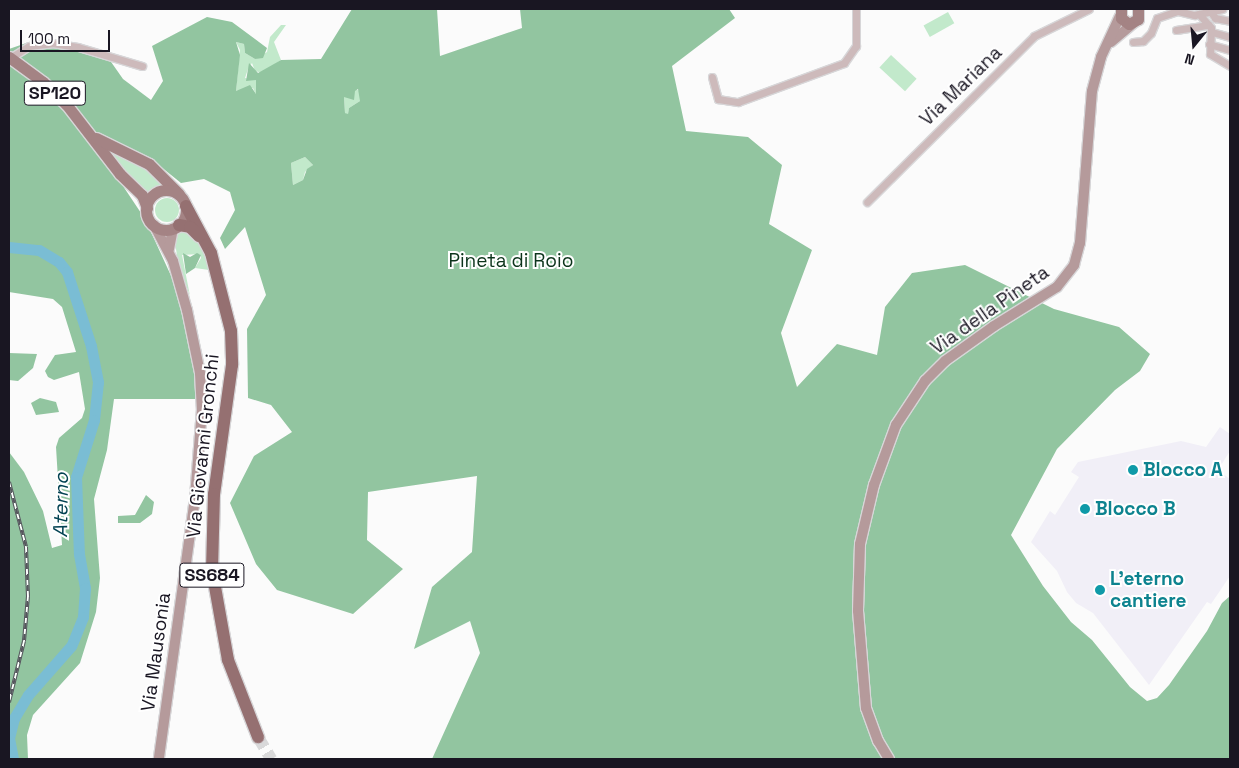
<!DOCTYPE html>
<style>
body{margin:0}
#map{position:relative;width:1239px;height:768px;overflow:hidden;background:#fbfbfb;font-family:"Space Grotesk",sans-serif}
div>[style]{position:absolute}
.built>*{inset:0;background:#f1eff7}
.green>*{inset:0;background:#c2e9cb;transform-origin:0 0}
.round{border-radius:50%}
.forest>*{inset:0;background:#92c5a0}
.river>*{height:11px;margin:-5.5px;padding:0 5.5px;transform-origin:5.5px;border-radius:5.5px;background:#7abdd4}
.highway-tunnel>*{height:12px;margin-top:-6px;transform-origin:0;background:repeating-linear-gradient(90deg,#d9d9da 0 12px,transparent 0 18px)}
.roads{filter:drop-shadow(1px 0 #d7d6d8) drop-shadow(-1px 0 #d7d6d8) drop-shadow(0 1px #d7d6d8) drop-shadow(0 -1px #d7d6d8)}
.street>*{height:7px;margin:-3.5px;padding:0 3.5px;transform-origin:3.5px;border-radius:3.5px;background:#cdbabb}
.secondary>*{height:10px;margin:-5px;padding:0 5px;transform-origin:5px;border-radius:5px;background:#b59a9b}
.primary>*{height:11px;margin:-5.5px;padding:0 5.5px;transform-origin:5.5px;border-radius:5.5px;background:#a48384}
.primary>.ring{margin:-5.5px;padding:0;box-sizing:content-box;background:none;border:11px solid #a48384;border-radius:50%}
.highway>*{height:12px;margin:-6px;padding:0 6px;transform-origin:6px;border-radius:6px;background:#957071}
.rail>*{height:4px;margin-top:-2px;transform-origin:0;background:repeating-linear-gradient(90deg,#fff 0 5.5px,#57555e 0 11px);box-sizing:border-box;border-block:1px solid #57555e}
.dots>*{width:14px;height:14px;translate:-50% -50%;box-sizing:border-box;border:2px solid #fff;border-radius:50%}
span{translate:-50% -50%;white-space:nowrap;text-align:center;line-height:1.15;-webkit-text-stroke:4px #fff;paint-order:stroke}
.shield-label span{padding:1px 4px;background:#fff;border:1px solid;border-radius:4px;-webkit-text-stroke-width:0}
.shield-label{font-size:18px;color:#191622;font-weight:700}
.street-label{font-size:19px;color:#191622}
.park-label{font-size:19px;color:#0c341b}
.culture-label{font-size:19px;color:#0d838f;font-weight:700}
.left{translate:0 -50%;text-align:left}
.water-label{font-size:20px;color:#034252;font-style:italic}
.frame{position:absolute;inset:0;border:10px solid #191622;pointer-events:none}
.north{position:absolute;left:1169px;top:20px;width:50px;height:50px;-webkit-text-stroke:4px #fff;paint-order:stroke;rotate:197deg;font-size:14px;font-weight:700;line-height:20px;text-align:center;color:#191622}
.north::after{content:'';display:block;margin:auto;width:18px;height:22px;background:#191622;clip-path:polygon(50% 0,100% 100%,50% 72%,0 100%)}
.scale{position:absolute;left:20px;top:30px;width:90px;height:22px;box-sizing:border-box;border:2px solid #191622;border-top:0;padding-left:6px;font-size:15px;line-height:18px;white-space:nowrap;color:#191622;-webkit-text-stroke:4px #fff;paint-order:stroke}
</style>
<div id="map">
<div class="built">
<div style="clip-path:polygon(1220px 427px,1230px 434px,1230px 451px,1218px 470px,1230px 479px,1230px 576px,1211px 604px,1207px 602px,1149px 685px,1093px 613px,1076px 603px,1067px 592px,1057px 571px,1031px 542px,1050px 511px,1055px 515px,1079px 477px,1071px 472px,1078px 462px,1181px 441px,1206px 447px)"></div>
</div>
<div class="green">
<div style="left:948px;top:12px;width:13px;height:28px;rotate:61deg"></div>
<div style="clip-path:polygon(281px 25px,286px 25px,274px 42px,281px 60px,262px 73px,255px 71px,252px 63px,248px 69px,245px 78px,256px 80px,259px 93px,256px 95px,253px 88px,236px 91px,240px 50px,236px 42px,244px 44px,245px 53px,255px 59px,267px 52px,270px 37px)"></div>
<div style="left:891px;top:55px;width:35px;height:17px;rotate:43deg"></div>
<div style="clip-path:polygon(355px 89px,360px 91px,360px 101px,349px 108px,348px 115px,345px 113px,344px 97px)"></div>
<div style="clip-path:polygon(100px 142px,147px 169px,166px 188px,158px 189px,149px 197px,123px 175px)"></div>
<div style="clip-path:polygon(305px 157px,313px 165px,305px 172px,303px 180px,293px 185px,291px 163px)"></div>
<div class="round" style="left:155px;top:198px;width:24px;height:24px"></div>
<div style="clip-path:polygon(189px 230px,208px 255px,209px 270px,195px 268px,201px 258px,200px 254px,182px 255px,190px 296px,178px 263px,175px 242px,179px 232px)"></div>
</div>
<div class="forest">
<div style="clip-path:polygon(evenodd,352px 9px,437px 9px,440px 56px,522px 28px,520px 9px,729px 9px,735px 18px,672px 66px,686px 131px,748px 137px,782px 165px,769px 224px,812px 250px,781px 333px,797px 387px,837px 344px,877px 355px,885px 307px,912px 273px,965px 265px,1054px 309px,1119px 327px,1150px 354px,1140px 371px,1115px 390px,1057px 449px,1011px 535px,1043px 586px,1071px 622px,1092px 640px,1130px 687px,1147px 701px,1157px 698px,1169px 685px,1207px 631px,1222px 603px,1230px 596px,1230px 759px,432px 759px,480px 653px,470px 621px,414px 649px,432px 587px,472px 552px,477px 476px,368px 492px,367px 540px,403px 569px,353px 614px,277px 590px,256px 564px,230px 503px,254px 456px,292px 432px,271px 405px,248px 398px,247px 329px,266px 295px,245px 227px,225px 249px,220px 238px,235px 210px,230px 192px,204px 179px,181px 183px,150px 158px,97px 134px,81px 115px,9px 53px,9px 49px,32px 41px,66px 40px,109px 59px,123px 79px,151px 100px,163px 81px,152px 46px,207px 17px,232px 22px,267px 48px,263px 58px,255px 59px,245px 53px,244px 44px,236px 42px,240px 55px,236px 91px,250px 85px,256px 94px,256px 80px,246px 81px,249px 63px,258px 73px,281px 60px,321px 59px,352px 9px,358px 89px,360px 101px,349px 108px,348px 114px,345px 113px,344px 97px,354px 100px,355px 91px,358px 89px,352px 9px,305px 157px,313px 165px,307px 169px,303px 180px,293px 185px,291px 163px,305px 157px)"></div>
<div style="clip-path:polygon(9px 62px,52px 95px,111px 168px,145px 219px,178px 291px,188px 326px,199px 399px,114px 399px,107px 450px,94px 499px,100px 578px,96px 612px,80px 663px,33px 715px,27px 735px,28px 759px,9px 759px,9px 452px,24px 472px,43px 511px,52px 548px,62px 545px,56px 447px,59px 438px,82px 418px,85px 409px,79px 372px,54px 380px,48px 377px,45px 371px,55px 355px,76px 352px,62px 307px,53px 299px,9px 292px)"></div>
<div style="clip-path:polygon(183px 253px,190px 257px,197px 253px,201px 255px,195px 268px,186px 274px)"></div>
<div style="clip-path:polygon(9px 353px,37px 354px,33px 368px,18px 381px,9px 380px)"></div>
<div style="clip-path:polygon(40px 398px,56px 402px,59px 412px,36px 415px,31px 403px)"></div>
<div style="clip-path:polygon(146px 495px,154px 502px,152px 514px,140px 523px,118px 523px,118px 516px,135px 515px)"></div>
</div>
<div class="river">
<div style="left:9px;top:247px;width:30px;rotate:6deg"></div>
<div style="left:39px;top:250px;width:23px;rotate:31deg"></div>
<div style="left:59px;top:262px;width:13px;rotate:51deg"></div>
<div style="left:67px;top:272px;width:78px;rotate:72deg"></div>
<div style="left:91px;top:346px;width:37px;rotate:79deg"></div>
<div style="left:98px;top:382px;width:38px;rotate:96deg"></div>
<div style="left:94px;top:420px;width:60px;rotate:107.5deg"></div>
<div style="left:76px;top:477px;width:77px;rotate:87.8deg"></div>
<div style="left:79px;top:554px;width:35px;rotate:80deg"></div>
<div style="left:85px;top:588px;width:29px;rotate:94deg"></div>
<div style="left:83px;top:617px;width:31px;rotate:112deg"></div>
<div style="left:71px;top:646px;width:65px;rotate:131.3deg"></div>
<div style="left:28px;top:695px;width:27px;rotate:121deg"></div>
<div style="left:14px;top:718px;width:21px;rotate:104deg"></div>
<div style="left:9px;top:738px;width:21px;rotate:79deg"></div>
</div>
<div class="highway-tunnel">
<div style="left:258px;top:737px;width:26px;rotate:59deg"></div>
</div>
<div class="roads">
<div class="street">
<div style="left:1174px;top:10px;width:21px;rotate:14deg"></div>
<div style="left:1194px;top:15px;width:29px;rotate:-12deg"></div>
<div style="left:1210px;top:11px;width:9px;rotate:54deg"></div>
<div style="left:1215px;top:18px;width:15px;rotate:11deg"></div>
<div style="left:1199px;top:14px;width:18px;rotate:49deg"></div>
<div style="left:1211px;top:28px;width:26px;rotate:92deg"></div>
<div style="left:1210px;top:54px;width:23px;rotate:31deg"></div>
<div style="left:1176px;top:30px;width:33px;rotate:-9deg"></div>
<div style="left:1212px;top:32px;width:19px;rotate:16deg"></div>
<div style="left:1133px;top:42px;width:10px;rotate:-6deg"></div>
<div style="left:1143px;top:41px;width:11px;rotate:-45deg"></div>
<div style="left:1151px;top:33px;width:16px;rotate:-68deg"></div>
<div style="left:1157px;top:18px;width:21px;rotate:-19deg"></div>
<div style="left:1209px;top:44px;width:22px;rotate:16deg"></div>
<div style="left:10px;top:58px;width:22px;rotate:-32deg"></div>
<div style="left:29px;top:46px;width:23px;rotate:-7deg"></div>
<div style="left:52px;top:43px;width:26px;rotate:9deg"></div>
<div style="left:78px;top:47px;width:67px;rotate:16.5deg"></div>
<div style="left:712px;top:77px;width:23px;rotate:75deg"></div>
<div style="left:718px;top:99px;width:20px;rotate:9deg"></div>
<div style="left:738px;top:102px;width:113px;rotate:-20.2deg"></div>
<div style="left:844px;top:63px;width:21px;rotate:-55deg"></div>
<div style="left:856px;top:46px;width:37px;rotate:-90deg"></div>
<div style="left:867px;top:202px;width:235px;rotate:-44.8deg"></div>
<div style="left:1034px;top:36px;width:61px;rotate:-26.1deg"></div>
</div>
<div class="secondary">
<div style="left:1111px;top:42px;width:30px;rotate:-40deg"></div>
<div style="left:154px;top:225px;width:41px;rotate:62.2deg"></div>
<div style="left:173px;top:261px;width:51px;rotate:74.1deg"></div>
<div style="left:187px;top:310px;width:64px;rotate:78.3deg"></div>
<div style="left:200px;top:373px;width:36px;rotate:87deg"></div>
<div style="left:202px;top:409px;width:89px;rotate:94.5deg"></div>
<div style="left:195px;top:498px;width:263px;rotate:97.9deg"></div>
<div style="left:169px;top:249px;width:21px;rotate:-79deg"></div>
<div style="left:889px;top:759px;width:21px;rotate:-121deg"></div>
<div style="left:878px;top:741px;width:35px;rotate:-110deg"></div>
<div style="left:866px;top:708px;width:97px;rotate:-94.7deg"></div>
<div style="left:858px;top:611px;width:67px;rotate:-88.3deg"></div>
<div style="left:860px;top:544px;width:61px;rotate:-76.7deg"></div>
<div style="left:874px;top:485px;width:64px;rotate:-69.9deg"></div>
<div style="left:896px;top:425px;width:53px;rotate:-56.6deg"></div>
<div style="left:925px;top:381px;width:28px;rotate:-45deg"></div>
<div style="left:945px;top:361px;width:60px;rotate:-35.5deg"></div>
<div style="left:994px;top:326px;width:74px;rotate:-31.8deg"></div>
<div style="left:1057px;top:287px;width:28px;rotate:-52deg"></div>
<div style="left:1074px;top:265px;width:23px;rotate:-75deg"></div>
<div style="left:1080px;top:243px;width:152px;rotate:-85.5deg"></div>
<div style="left:1092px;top:91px;width:35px;rotate:-75deg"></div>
<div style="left:1101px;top:57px;width:45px;rotate:-65.1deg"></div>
</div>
<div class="primary">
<div style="left:1121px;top:9px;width:9px;rotate:90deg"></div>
<div style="left:1121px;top:18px;width:10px;rotate:37deg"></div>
<div style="left:1129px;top:24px;width:10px;rotate:-29deg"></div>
<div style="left:1138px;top:19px;width:10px;rotate:-90deg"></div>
<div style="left:9px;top:57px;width:42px;rotate:36.3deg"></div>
<div style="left:43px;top:82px;width:32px;rotate:44deg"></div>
<div style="left:66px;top:104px;width:88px;rotate:52.4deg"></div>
<div style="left:120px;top:174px;width:30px;rotate:44deg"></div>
<div style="left:142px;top:195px;width:14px;rotate:69deg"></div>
<div style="left:96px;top:138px;width:59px;rotate:26.1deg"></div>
<div style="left:149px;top:164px;width:42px;rotate:45deg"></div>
<div class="ring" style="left:146px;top:190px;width:29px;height:29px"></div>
</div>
<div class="highway">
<div style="left:186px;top:206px;width:53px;rotate:62deg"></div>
<div style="left:211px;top:253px;width:81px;rotate:75.6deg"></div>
<div style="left:231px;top:331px;width:34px;rotate:88deg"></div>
<div style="left:232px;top:365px;width:130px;rotate:97.9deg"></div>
<div style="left:214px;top:494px;width:76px;rotate:91.5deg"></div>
<div style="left:212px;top:570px;width:91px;rotate:79.9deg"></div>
<div style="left:228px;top:660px;width:83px;rotate:68.7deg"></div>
<div style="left:179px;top:225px;width:11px;rotate:10deg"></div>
<div style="left:190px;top:227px;width:13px;rotate:45deg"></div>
</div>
</div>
<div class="rail">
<div style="left:9px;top:482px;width:67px;rotate:75.3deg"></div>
<div style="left:26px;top:547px;width:49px;rotate:87.7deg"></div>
<div style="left:28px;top:596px;width:45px;rotate:95.1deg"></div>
<div style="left:24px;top:641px;width:63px;rotate:103.8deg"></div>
</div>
<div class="dots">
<div style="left:1133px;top:470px;background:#0f9aa8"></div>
<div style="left:1085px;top:509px;background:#0f9aa8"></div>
<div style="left:1100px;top:590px;background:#0f9aa8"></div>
</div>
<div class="shield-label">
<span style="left:55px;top:93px">SP120</span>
<span style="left:212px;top:575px">SS684</span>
</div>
<div class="street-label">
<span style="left:961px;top:86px;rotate:-44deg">Via Mariana</span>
<span style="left:990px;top:310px;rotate:-35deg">Via della Pineta</span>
<span style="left:203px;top:446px;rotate:-84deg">Via Giovanni Gronchi</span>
<span style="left:156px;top:652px;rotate:-82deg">Via Mausonia</span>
</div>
<div class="park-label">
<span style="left:511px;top:261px">Pineta di Roio</span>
</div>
<div class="culture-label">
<span class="left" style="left:1143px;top:470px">Blocco A</span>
<span class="left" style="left:1095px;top:509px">Blocco B</span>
<span class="left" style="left:1110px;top:590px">L'eterno<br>cantiere</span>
</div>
<div class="water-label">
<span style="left:61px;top:505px;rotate:-89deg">Aterno</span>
</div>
<div class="frame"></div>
<div class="north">N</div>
<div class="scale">100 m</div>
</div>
